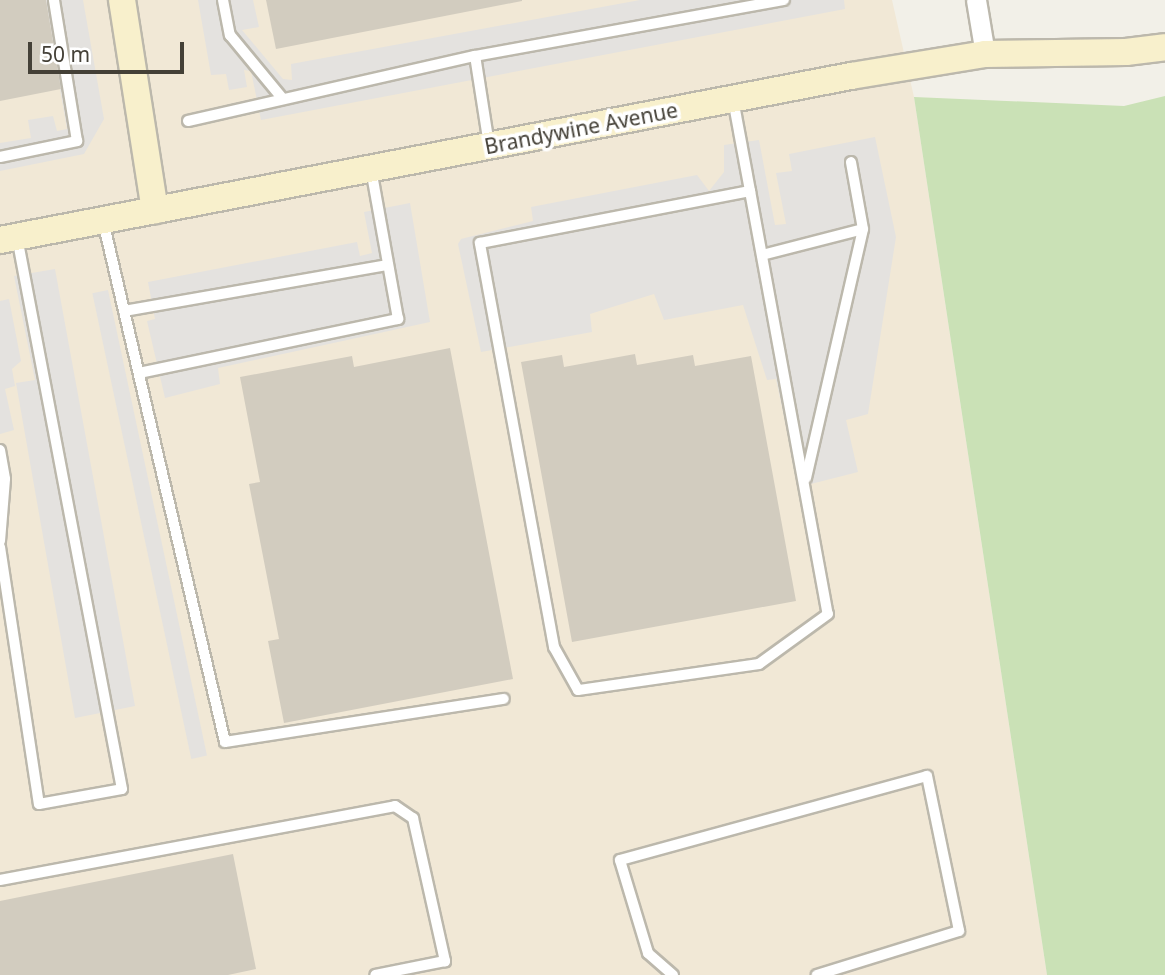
<!DOCTYPE html>
<style>
body{margin:0}
#map{position:relative;width:1165px;height:975px;overflow:hidden;background:#f2f0e8;font-family:"Noto Sans",sans-serif}
div>[style]{position:absolute}
.commercial>*{inset:0;background:#f1e8d6}
.green>*{inset:0;background:#cae1b6}
.parking>*{inset:0;background:#e4e2df;transform-origin:0 0}
.building>*{inset:0;background:#d2ccbf}
.roads{filter:drop-shadow(2px 0 #bcb8ac) drop-shadow(-2px 0 #bcb8ac) drop-shadow(0 2px #bcb8ac) drop-shadow(0 -2px #bcb8ac)}
.lane>*{height:10px;margin:-5px;padding:0 5px;transform-origin:5px;border-radius:5px;background:#fff}
.street>*{height:19px;margin:-9.5px;padding:0 9.5px;transform-origin:9.5px;border-radius:9.5px;background:#fff}
.secondary>*{height:26px;margin:-13px;padding:0 13px;transform-origin:13px;border-radius:13px;background:#f8f0cc}
span{translate:-50% -50%;white-space:nowrap;text-align:center;line-height:1.15;-webkit-text-stroke:7px #fff;paint-order:stroke}
.street-label{font-size:21px;color:#444037}
.scale{position:absolute;left:28px;top:42px;width:156px;height:32px;box-sizing:border-box;border:4px solid #444037;border-top:0;padding-left:9px;font-size:21px;line-height:24px;white-space:nowrap;color:#444037;-webkit-text-stroke:5px #fff;paint-order:stroke}
</style>
<div id="map">
<div class="commercial">
<div style="clip-path:polygon(0 0,892px 0,914px 97px,1047px 975px,0 975px)"></div>
</div>
<div class="green">
<div style="clip-path:polygon(1165px 96px,1165px 975px,1047px 975px,914px 97px,1124px 106px)"></div>
</div>
<div class="parking">
<div style="clip-path:polygon(44px 0,83px 0,104px 119px,84px 154px,0 171px,0 143px,31px 138px,28px 120px,53px 116px,57px 131px,67px 129px)"></div>
<div style="clip-path:polygon(198px 0,253px 0,259px 27px,242px 30px,283px 79px,292px 80px,291px 64px,640px 0,844px 0,845px 9px,261px 120px,251px 71px,244px 70px,247px 87px,229px 90px,226px 74px,211px 75px)"></div>
<div style="clip-path:polygon(875px 137px,896px 237px,868px 414px,846px 420px,858px 472px,799px 487px,776px 379px,767px 380px,743px 305px,664px 320px,654px 294px,590px 314px,592px 332px,481px 352px,458px 244px,461px 239px,533px 221px,531px 207px,697px 175px,709px 191px,724px 172px,724px 145px,759px 140px,775px 225px,786px 224px,776px 173px,792px 171px,789px 154px)"></div>
<div style="clip-path:polygon(410px 203px,430px 322px,218px 368px,220px 384px,165px 398px,147px 321px,155px 319px,148px 282px,357px 242px,360px 256px,372px 253px,364px 212px)"></div>
<div style="clip-path:polygon(55px 269px,135px 706px,75px 718px,16px 383px,35px 380px,14px 276px)"></div>
<div style="left:108px;top:290px;width:476px;height:16px;rotate:78deg"></div>
<div style="clip-path:polygon(9px 299px,21px 361px,12px 369px,15px 386px,5px 389px,14px 430px,0 434px,0 301px)"></div>
</div>
<div class="building">
<div style="clip-path:polygon(0 0,46px 0,61px 89px,0 101px)"></div>
<div style="clip-path:polygon(266px 0,522px 0,522px 1px,276px 49px)"></div>
<div style="clip-path:polygon(450px 348px,513px 679px,284px 723px,268px 641px,279px 639px,249px 484px,260px 482px,240px 377px,352px 356px,354px 367px)"></div>
<div style="clip-path:polygon(635px 354px,637px 365px,693px 355px,695px 366px,751px 356px,796px 601px,572px 642px,521px 362px,562px 355px,564px 367px)"></div>
<div style="clip-path:polygon(233px 854px,256px 969px,228px 975px,0 975px,0 901px)"></div>
</div>
<div class="roads">
<div class="lane">
<div style="left:223px;top:0;width:36px;rotate:79deg"></div>
<div style="left:230px;top:35px;width:83px;rotate:50.4deg"></div>
<div style="left:733px;top:99px;width:94px;rotate:79.5deg"></div>
<div style="left:750px;top:191px;width:430px;rotate:79.6deg"></div>
<div style="left:828px;top:614px;width:85px;rotate:144.1deg"></div>
<div style="left:759px;top:664px;width:183px;rotate:171.8deg"></div>
<div style="left:578px;top:690px;width:49px;rotate:-119.2deg"></div>
<div style="left:554px;top:647px;width:411px;rotate:-100.4deg"></div>
<div style="left:480px;top:243px;width:275px;rotate:-10.9deg"></div>
<div style="left:188px;top:121px;width:294px;rotate:-12.8deg"></div>
<div style="left:489px;top:145px;width:90px;rotate:-98.9deg"></div>
<div style="left:475px;top:56px;width:314px;rotate:-10.3deg"></div>
<div style="left:0;top:157px;width:79px;rotate:-11.7deg"></div>
<div style="left:77px;top:141px;width:143px;rotate:-99.3deg"></div>
<div style="left:103px;top:221px;width:535px;rotate:76.82deg"></div>
<div style="left:225px;top:742px;width:282px;rotate:-8.8deg"></div>
<div style="left:762px;top:255px;width:104px;rotate:-14.4deg"></div>
<div style="left:863px;top:229px;width:68px;rotate:-100.2deg"></div>
<div style="left:124px;top:311px;width:268px;rotate:-9.9deg"></div>
<div style="left:139px;top:373px;width:265px;rotate:-11.8deg"></div>
<div style="left:398px;top:319px;width:152px;rotate:-100.2deg"></div>
<div style="left:0;top:450px;width:29px;rotate:80deg"></div>
<div style="left:5px;top:479px;width:62px;rotate:94.6deg"></div>
<div style="left:806px;top:478px;width:255px;rotate:-77.1deg"></div>
<div style="left:0;top:547px;width:260px;rotate:81.4deg"></div>
<div style="left:39px;top:804px;width:84px;rotate:-10.2deg"></div>
<div style="left:122px;top:789px;width:562px;rotate:-100.77deg"></div>
<div style="left:0;top:880px;width:402px;rotate:-10.6deg"></div>
<div style="left:395px;top:806px;width:22px;rotate:34deg"></div>
<div style="left:413px;top:818px;width:147px;rotate:77.4deg"></div>
<div style="left:445px;top:961px;width:71px;rotate:168.7deg"></div>
<div style="left:673px;top:975px;width:33px;rotate:-139deg"></div>
<div style="left:648px;top:953px;width:97px;rotate:-106.8deg"></div>
<div style="left:620px;top:860px;width:318px;rotate:-15.3deg"></div>
<div style="left:927px;top:776px;width:158px;rotate:78.3deg"></div>
<div style="left:959px;top:931px;width:149px;rotate:162.8deg"></div>
</div>
<div class="street">
<div style="left:976px;top:0;width:55px;rotate:80.5deg"></div>
</div>
<div class="secondary">
<div style="left:122px;top:0;width:213px;rotate:81.1deg"></div>
<div style="left:0;top:240px;width:867px;rotate:-10.91deg"></div>
<div style="left:851px;top:76px;width:136px;rotate:-9.3deg"></div>
<div style="left:985px;top:54px;width:141px;rotate:-0.8deg"></div>
<div style="left:1126px;top:52px;width:39px;rotate:-7deg"></div>
</div>
</div>
<div class="street-label">
<span style="left:581px;top:128px;rotate:-11deg">Brandywine Avenue</span>
</div>
<div class="scale">50 m</div>
</div>
